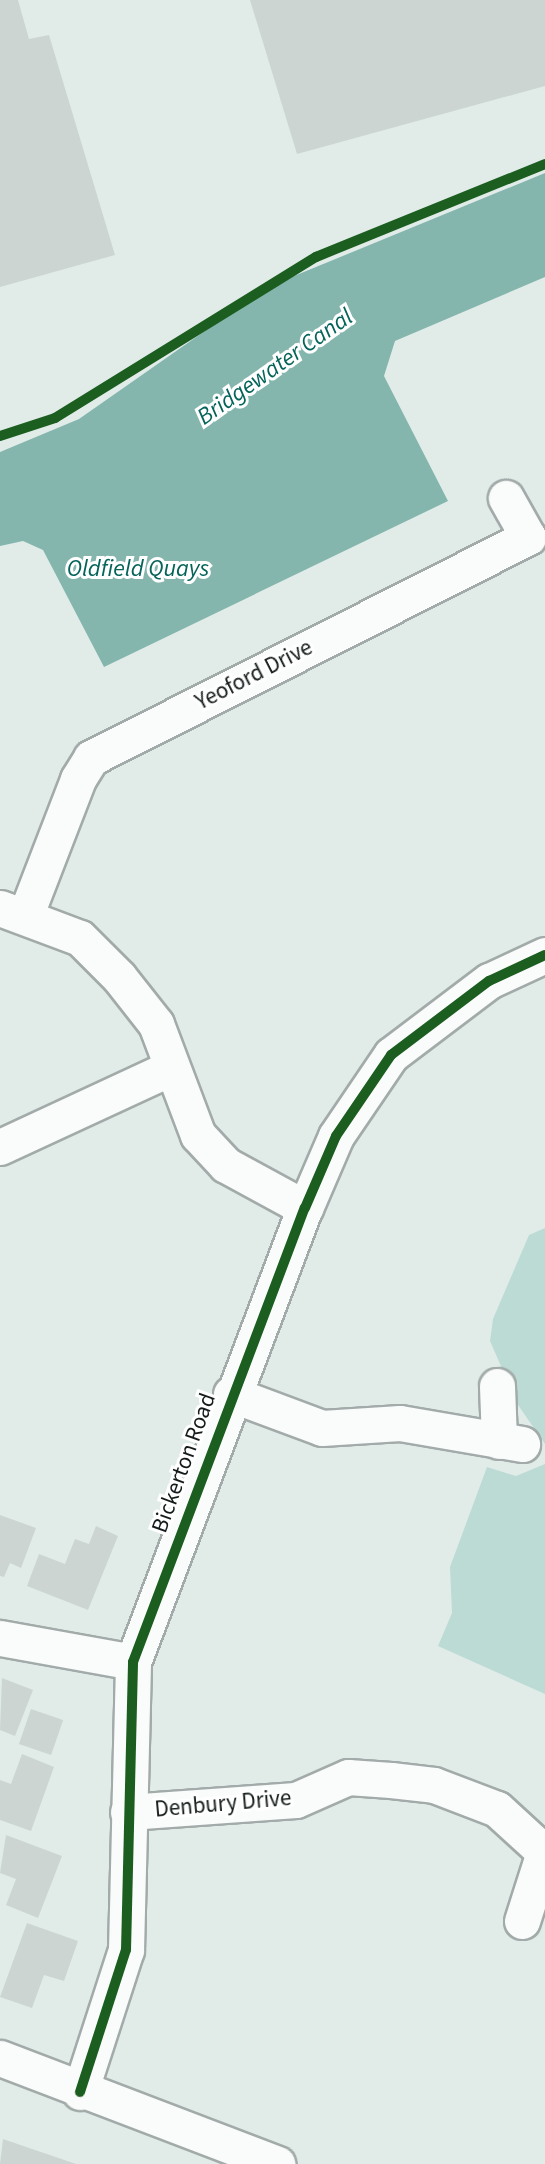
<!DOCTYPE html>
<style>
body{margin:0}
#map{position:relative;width:545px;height:2164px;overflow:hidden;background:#e1ece9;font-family:"Source Sans 3",sans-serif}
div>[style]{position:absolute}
.green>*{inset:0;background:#bcdbd5}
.water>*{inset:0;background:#85b6ae}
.building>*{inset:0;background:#ccd5d2;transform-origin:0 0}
.roads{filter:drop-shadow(2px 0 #a2aba9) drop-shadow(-2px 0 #a2aba9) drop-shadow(0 2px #a2aba9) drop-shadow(0 -2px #a2aba9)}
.minor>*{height:35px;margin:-17.5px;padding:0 17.5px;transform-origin:17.5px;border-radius:17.5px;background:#fafcfc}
.cycleway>*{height:10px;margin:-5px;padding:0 5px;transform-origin:5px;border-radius:5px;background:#1b5e20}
span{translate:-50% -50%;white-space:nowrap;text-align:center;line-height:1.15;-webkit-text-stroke:6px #fff;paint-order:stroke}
.street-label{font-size:23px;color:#141b1a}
.water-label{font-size:24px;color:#046459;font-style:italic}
</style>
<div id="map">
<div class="green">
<div style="clip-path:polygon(545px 1228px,545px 1444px,518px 1405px,490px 1341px,493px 1319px,529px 1235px)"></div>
<div style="clip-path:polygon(545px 1464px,545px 1694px,438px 1646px,452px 1613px,450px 1567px,487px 1467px,516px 1476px)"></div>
</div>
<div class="water">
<div style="clip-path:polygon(545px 173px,545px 277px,395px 341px,384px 376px,448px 501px,104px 667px,43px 550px,23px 541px,0 546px,0 452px,79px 419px,232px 312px,294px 276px)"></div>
</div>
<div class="building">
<div style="clip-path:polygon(0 0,18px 0,29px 39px,49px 35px,115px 255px,0 287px)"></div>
<div style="clip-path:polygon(250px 0,545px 0,545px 86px,297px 154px)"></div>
<div style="clip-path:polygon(0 1515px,36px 1528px,21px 1568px,10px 1563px,4px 1577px,0 1576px)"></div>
<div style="clip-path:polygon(96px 1526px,118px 1536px,88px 1610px,27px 1586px,39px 1554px,65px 1564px,75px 1539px,89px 1544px)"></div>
<div style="clip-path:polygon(2px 1678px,33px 1690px,15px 1736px,0 1730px)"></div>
<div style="left:31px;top:1709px;width:34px;height:37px;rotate:19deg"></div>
<div style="clip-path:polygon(22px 1754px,54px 1767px,31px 1831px,0 1820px,0 1780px,11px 1784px)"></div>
<div style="clip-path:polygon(6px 1835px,62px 1856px,38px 1918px,6px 1905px,16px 1879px,0 1873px)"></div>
<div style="clip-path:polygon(27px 1923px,78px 1941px,64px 1981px,44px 1975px,32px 2008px,0 1997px)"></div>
<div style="clip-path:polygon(3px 2139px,76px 2164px,0 2164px)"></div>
</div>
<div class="roads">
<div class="minor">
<div style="left:0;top:908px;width:85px;rotate:20.6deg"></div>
<div style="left:80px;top:938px;width:55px;rotate:45deg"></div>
<div style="left:119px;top:977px;width:60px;rotate:51.8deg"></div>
<div style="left:156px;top:1024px;width:119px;rotate:69.3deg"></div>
<div style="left:198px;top:1135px;width:41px;rotate:47deg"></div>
<div style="left:226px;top:1165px;width:90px;rotate:28.6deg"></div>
<div style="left:26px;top:914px;width:145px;rotate:-68.9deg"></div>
<div style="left:78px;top:779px;width:25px;rotate:-58deg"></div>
<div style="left:91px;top:758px;width:490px;rotate:-26.8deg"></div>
<div style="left:528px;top:537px;width:45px;rotate:-119.4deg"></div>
<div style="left:0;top:1147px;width:187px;rotate:-24.9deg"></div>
<div style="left:497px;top:1386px;width:55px;rotate:87.9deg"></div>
<div style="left:231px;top:1394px;width:97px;rotate:20.5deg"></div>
<div style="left:322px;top:1428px;width:78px;rotate:-3.7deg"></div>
<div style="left:400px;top:1423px;width:124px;rotate:9.8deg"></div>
<div style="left:0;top:1638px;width:135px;rotate:10.2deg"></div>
<div style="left:128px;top:1812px;width:168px;rotate:-4.1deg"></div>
<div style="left:296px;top:1800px;width:57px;rotate:-23.9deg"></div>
<div style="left:348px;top:1777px;width:43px;rotate:4deg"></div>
<div style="left:391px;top:1780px;width:43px;rotate:6.6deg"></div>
<div style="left:434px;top:1785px;width:67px;rotate:20.9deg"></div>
<div style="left:497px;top:1809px;width:65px;rotate:42.5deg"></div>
<div style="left:522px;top:1921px;width:72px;rotate:-72.3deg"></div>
<div style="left:0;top:2058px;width:297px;rotate:20.9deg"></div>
<div style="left:80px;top:2092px;width:149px;rotate:-72.1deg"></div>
<div style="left:126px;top:1950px;width:288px;rotate:-88.6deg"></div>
<div style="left:133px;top:1662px;width:485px;rotate:-69.3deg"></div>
<div style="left:305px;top:1208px;width:78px;rotate:-66.7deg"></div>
<div style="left:336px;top:1136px;width:98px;rotate:-55.8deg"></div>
<div style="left:391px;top:1055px;width:123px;rotate:-37.1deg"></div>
<div style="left:489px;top:981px;width:62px;rotate:-24.9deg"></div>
</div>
</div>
<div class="cycleway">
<div style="left:0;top:436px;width:58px;rotate:-18.1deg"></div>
<div style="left:55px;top:418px;width:307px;rotate:-31.7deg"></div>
<div style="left:316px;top:257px;width:247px;rotate:-22.1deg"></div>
<div style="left:80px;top:2092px;width:149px;rotate:-72.1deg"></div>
<div style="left:126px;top:1950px;width:288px;rotate:-88.6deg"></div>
<div style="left:133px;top:1662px;width:485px;rotate:-69.3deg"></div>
<div style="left:305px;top:1208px;width:78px;rotate:-66.7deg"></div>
<div style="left:336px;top:1136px;width:98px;rotate:-55.8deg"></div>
<div style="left:391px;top:1055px;width:123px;rotate:-37.1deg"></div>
<div style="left:489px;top:981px;width:62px;rotate:-24.9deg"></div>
</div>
<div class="street-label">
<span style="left:254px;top:675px;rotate:-27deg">Yeoford Drive</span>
<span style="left:184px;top:1463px;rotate:-70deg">Bickerton Road</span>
<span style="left:223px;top:1804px;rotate:-5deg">Denbury Drive</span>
</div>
<div class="water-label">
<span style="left:275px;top:367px;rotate:-35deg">Bridgewater Canal</span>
<span style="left:138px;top:569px">Oldfield Quays</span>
</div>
</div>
